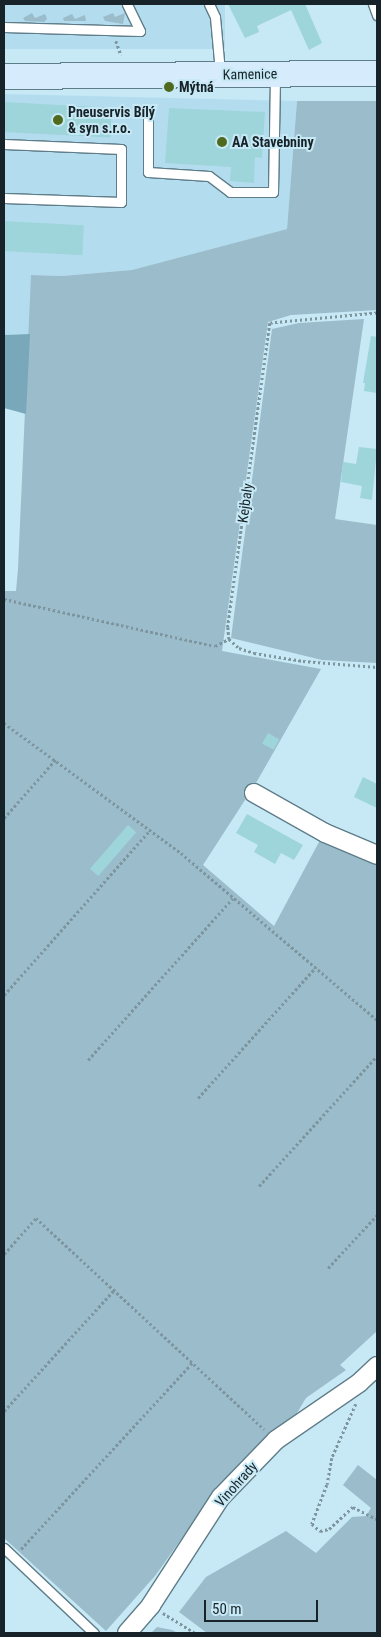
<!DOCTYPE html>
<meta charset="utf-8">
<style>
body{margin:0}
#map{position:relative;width:381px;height:1637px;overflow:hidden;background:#c7e8f5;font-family:"Roboto Condensed",sans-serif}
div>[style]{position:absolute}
.built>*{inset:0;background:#b3ddee;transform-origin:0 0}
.green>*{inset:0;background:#9bbcca}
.forest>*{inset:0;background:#78a8ba}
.building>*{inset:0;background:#9ed5db;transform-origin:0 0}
.path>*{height:2.5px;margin-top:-1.25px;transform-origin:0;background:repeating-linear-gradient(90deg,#7d959f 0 2.5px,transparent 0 5px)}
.roads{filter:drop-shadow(1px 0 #5f7d89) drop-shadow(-1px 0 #5f7d89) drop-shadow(0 1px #5f7d89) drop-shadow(0 -1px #5f7d89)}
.lane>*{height:9px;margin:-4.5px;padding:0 4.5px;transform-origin:4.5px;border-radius:4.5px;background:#fff}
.street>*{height:18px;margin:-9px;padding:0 9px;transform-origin:9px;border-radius:9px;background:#fff}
.secondary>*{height:25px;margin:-12.5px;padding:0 12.5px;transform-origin:12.5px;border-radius:12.5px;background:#d6ecfd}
.dots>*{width:14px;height:14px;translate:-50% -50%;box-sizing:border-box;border:2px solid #c7e8f5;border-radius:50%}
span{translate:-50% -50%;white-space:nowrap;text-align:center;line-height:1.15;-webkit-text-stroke:4px #c7e8f5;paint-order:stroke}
.street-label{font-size:14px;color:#172328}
.poi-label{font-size:14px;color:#172328;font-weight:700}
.left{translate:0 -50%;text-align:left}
.frame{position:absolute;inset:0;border:5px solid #172328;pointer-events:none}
.scale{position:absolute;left:204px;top:1600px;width:114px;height:22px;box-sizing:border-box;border:2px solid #172328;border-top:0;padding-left:6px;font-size:15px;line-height:18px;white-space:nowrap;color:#172328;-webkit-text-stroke:4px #c7e8f5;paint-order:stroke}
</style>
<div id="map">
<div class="built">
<div style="left:4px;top:4px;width:221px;height:45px"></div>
<div style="clip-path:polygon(4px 94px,297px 101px,287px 229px,132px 270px,62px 276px,31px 275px,30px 334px,4px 335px)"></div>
</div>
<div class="green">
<div style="clip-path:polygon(32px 13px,35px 18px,45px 14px,47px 19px,44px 22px,25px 21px,23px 18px)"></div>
<div style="clip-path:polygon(113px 13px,115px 17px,125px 13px,123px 24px,105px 21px,103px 17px)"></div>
<div style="clip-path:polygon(72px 14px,75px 19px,85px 15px,86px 21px,64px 21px,63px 18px)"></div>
<div style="clip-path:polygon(297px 101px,377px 101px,377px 310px,291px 315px,268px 322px,222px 651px,321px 669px,256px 783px,203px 865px,274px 926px,319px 842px,326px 842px,377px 864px,377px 1331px,340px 1365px,346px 1370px,306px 1398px,294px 1418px,243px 1460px,217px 1489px,155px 1576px,106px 1631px,4px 1538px,4px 591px,16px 591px,18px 569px,31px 275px,62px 276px,132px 270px,287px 229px)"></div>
<div style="clip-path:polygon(364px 319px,335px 519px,377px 525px,377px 663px,322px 660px,231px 638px,272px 329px,299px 323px)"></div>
<div style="clip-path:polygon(358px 1465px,377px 1480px,377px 1633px,207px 1633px,179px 1612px,206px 1577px,286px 1531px,316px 1553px,352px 1517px,366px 1516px,371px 1508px,343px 1485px)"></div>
<div style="clip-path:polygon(157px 1627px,172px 1630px,178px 1633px,151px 1633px)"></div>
</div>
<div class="forest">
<div style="clip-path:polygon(30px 334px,26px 414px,4px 408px,4px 335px)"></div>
</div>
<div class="building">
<div style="clip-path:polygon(228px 4px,305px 4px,322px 43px,309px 50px,291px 10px,257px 26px,259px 32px,245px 38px)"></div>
<div style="left:4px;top:102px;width:108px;height:30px;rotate:3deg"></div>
<div style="clip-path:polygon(169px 108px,265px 112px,262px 158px,255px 157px,254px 183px,230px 181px,231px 167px,165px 163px)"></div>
<div style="left:4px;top:221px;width:80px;height:30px;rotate:3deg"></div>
<div style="clip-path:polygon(371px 336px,377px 337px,377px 393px,364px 391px,365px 383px,363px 383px)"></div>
<div style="clip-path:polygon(359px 447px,377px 449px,372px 500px,360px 498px,362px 486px,341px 482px,343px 462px,356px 464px)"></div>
<div style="left:268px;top:733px;width:13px;height:12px;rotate:29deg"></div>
<div style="clip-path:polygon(363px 777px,377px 784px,377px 808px,354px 797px)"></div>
<div style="clip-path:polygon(247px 814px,303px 845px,294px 860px,281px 853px,275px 864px,254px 852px,258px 845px,236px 833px)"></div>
<div style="left:128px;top:825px;width:11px;height:58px;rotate:41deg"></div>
</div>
<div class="path">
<div style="left:116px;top:41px;width:15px;rotate:70deg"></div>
<div style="left:377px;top:313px;width:107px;rotate:174.7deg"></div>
<div style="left:270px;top:323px;width:307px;rotate:97.9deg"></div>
<div style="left:228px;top:627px;width:12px;rotate:85deg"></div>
<div style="left:229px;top:639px;width:13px;rotate:42deg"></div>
<div style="left:239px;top:648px;width:16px;rotate:18deg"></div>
<div style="left:254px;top:653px;width:50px;rotate:9.3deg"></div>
<div style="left:303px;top:661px;width:74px;rotate:4.6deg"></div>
<div style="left:4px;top:599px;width:216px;rotate:12.6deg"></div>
<div style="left:215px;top:646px;width:16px;rotate:-27deg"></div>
<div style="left:4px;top:723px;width:220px;rotate:36.3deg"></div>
<div style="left:181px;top:853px;width:257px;rotate:40.4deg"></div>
<div style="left:4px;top:818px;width:79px;rotate:-48.6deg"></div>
<div style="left:4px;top:995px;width:219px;rotate:-48.5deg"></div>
<div style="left:88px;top:1060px;width:217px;rotate:-48.2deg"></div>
<div style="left:198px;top:1098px;width:176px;rotate:-48deg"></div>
<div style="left:259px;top:1186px;width:176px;rotate:-47.8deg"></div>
<div style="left:4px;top:1254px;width:48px;rotate:-48.4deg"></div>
<div style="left:36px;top:1218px;width:311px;rotate:42.8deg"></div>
<div style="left:328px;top:1268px;width:72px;rotate:-47.2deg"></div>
<div style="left:356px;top:1404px;width:59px;rotate:114deg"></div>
<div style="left:332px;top:1458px;width:27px;rotate:100deg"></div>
<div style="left:327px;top:1485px;width:42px;rotate:111deg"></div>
<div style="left:312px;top:1524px;width:11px;rotate:41deg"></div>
<div style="left:320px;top:1531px;width:9px;rotate:-13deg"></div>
<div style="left:329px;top:1529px;width:33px;rotate:-43deg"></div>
<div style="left:353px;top:1507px;width:27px;rotate:27deg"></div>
<div style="left:4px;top:1411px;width:165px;rotate:-47.7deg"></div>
<div style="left:21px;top:1549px;width:254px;rotate:-47.4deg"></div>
<div style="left:163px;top:1613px;width:38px;rotate:32deg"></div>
</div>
<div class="roads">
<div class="lane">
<div style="left:209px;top:4px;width:14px;rotate:65deg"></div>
<div style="left:215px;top:17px;width:55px;rotate:84.8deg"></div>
<div style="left:373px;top:4px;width:12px;rotate:70deg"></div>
<div style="left:4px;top:27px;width:136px;rotate:1.7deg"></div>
<div style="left:140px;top:31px;width:30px;rotate:-116deg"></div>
<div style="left:148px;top:117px;width:55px;rotate:90deg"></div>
<div style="left:148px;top:172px;width:61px;rotate:3.8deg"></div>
<div style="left:209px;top:176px;width:26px;rotate:37deg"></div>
<div style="left:230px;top:192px;width:43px"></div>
<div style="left:273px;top:192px;width:118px;rotate:-89deg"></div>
<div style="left:4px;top:144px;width:117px;rotate:2.4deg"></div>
<div style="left:121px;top:149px;width:53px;rotate:90deg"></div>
<div style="left:121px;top:202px;width:117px;rotate:-178deg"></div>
<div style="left:4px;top:1548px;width:124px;rotate:43.4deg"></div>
</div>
<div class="street">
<div style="left:254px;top:793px;width:81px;rotate:29.4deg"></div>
<div style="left:325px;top:833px;width:56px;rotate:22.9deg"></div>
<div style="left:127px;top:1633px;width:37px;rotate:-49deg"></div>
<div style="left:151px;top:1605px;width:129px;rotate:-57.1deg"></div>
<div style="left:221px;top:1497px;width:79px;rotate:-46deg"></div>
<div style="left:276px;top:1440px;width:101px;rotate:-34.5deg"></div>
<div style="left:359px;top:1383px;width:25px;rotate:-43deg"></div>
</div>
<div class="secondary">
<div style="left:4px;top:76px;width:373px;rotate:-0.5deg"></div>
</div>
</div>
<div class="dots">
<div style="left:169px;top:87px;background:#4f6a1d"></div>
<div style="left:58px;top:120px;background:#4f6a1d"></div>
<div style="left:222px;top:142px;background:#4f6a1d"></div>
</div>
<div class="street-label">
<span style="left:250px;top:74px;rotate:-1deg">Kamenice</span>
<span style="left:245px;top:503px;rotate:-82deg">Kejbaly</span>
<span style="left:236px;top:1484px;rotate:-48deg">Vinohrady</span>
</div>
<div class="poi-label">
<span class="left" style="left:179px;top:87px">Mýtná</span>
<span class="left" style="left:68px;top:120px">Pneuservis Bílý<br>&amp; syn s.r.o.</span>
<span class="left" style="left:232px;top:142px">AA Stavebniny</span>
</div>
<div class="frame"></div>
<div class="scale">50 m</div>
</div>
